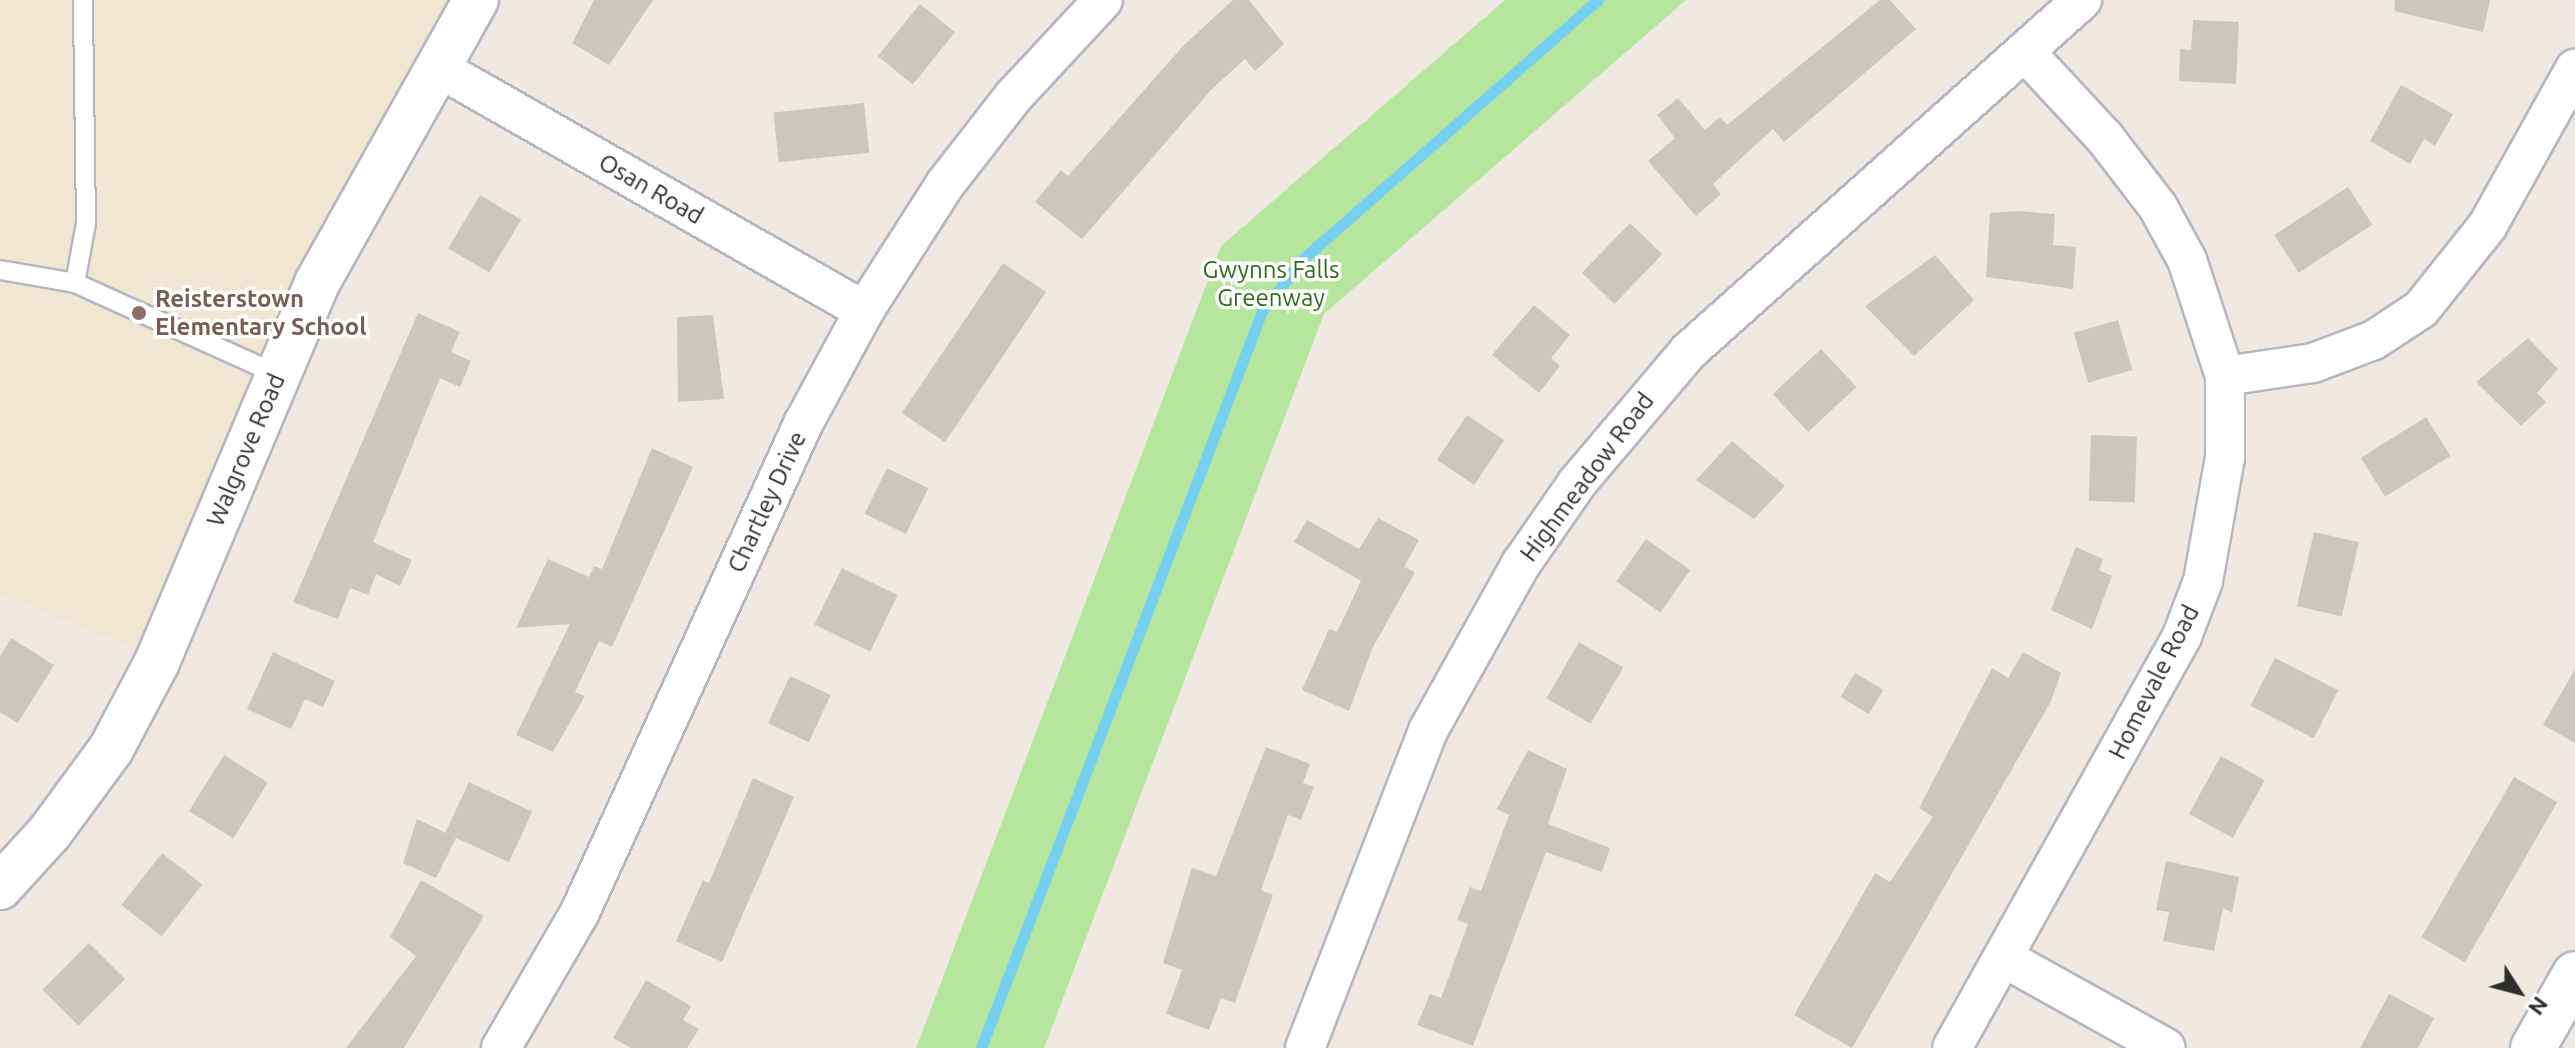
<!DOCTYPE html>
<style>
body{margin:0}
#map{position:relative;width:2575px;height:1048px;overflow:hidden;background:#efe9e1;font-family:Ubuntu,sans-serif}
div>[style]{position:absolute}
.education>*{inset:0;background:#f0e6d1}
.green>*{inset:0;background:#b6e59e}
.stream>*{height:11px;margin:-5.5px;padding:0 5.5px;transform-origin:5.5px;border-radius:5.5px;background:#75cff0}
.building>*{inset:0;background:#cbc7bf;transform-origin:0 0}
.roads{filter:drop-shadow(2px 0 #b4b7c1) drop-shadow(-2px 0 #b4b7c1) drop-shadow(0 2px #b4b7c1) drop-shadow(0 -2px #b4b7c1)}
.service>*{height:18px;margin:-9px;padding:0 9px;transform-origin:9px;border-radius:9px;background:#fff}
.minor>*{height:38px;margin:-19px;padding:0 19px;transform-origin:19px;border-radius:19px;background:#fff}
.tertiary>*{height:44px;margin:-22px;padding:0 22px;transform-origin:22px;border-radius:22px;background:#fff}
.dots>*{width:22px;height:22px;translate:-50% -50%;box-sizing:border-box;border:4px solid #fff;border-radius:50%}
span{translate:-50% -50%;white-space:nowrap;text-align:center;line-height:1.15;-webkit-text-stroke:7px #fff;paint-order:stroke}
.street-label{font-size:24px;color:#2e2e2e}
.park-label{font-size:24px;color:#2c6e1b}
.education-label{font-size:24px;color:#785e54;font-weight:700}
.left{translate:0 -50%;text-align:left}
.north{position:absolute;left:2479px;top:952px;width:80px;height:80px;-webkit-text-stroke:6px #fff;paint-order:stroke;rotate:126deg;font-size:22px;font-weight:700;line-height:32px;text-align:center;color:#2e2e2e}
.north::after{content:'';display:block;margin:auto;width:28px;height:36px;background:#2e2e2e;clip-path:polygon(50% 0,100% 100%,50% 72%,0 100%)}
</style>
<div id="map">
<div class="education">
<div style="clip-path:polygon(0 0,449px 0,301px 262px,137px 649px,0 594px)"></div>
</div>
<div class="green">
<div style="clip-path:polygon(1505px 0,1686px 0,1324px 314px,1044px 1048px,916px 1048px,1221px 246px)"></div>
</div>
<div class="stream">
<div style="left:981px;top:1048px;width:789px;rotate:-69.13deg"></div>
<div style="left:1262px;top:311px;width:68px;rotate:-51.6deg"></div>
<div style="left:1304px;top:258px;width:391px;rotate:-41.3deg"></div>
</div>
<div class="building">
<div style="clip-path:polygon(594px 0,653px 0,609px 65px,572px 43px)"></div>
<div style="clip-path:polygon(1233px 0,1249px 0,1284px 44px,1255px 71px,1245px 59px,1211px 90px,1082px 239px,1035px 202px,1061px 170px,1068px 176px,1184px 45px)"></div>
<div style="clip-path:polygon(1880px 0,1890px 0,1916px 29px,1784px 142px,1773px 129px,1713px 184px,1721px 194px,1696px 216px,1648px 161px,1675px 138px,1657px 115px,1678px 98px,1705px 130px,1720px 117px,1727px 125px)"></div>
<div style="clip-path:polygon(2395px 0,2490px 0,2483px 32px,2394px 11px)"></div>
<div style="left:920px;top:4px;width:45px;height:67px;rotate:39deg"></div>
<div style="clip-path:polygon(2193px 20px,2239px 22px,2236px 84px,2179px 81px,2180px 49px,2191px 50px)"></div>
<div style="clip-path:polygon(2401px 85px,2453px 114px,2435px 146px,2424px 139px,2410px 164px,2370px 141px)"></div>
<div style="left:864px;top:103px;width:50px;height:91px;rotate:84deg"></div>
<div style="left:2348px;top:187px;width:45px;height:88px;rotate:57deg"></div>
<div style="left:480px;top:195px;width:48px;height:62px;rotate:31deg"></div>
<div style="clip-path:polygon(2018px 211px,2055px 214px,2053px 245px,2076px 247px,2073px 289px,1986px 277px,1990px 213px)"></div>
<div style="left:1630px;top:223px;width:45px;height:69px;rotate:44deg"></div>
<div style="clip-path:polygon(1935px 255px,1974px 300px,1914px 356px,1865px 306px)"></div>
<div style="left:1003px;top:263px;width:52px;height:181px;rotate:34deg"></div>
<div style="clip-path:polygon(1534px 305px,1570px 335px,1551px 358px,1560px 366px,1539px 393px,1492px 355px)"></div>
<div style="clip-path:polygon(418px 313px,460px 332px,451px 352px,471px 361px,460px 387px,440px 378px,373px 542px,412px 560px,400px 586px,376px 574px,368px 595px,350px 588px,338px 619px,293px 602px)"></div>
<div style="clip-path:polygon(713px 315px,724px 399px,678px 402px,677px 317px)"></div>
<div style="left:2118px;top:320px;width:52px;height:46px;rotate:74deg"></div>
<div style="clip-path:polygon(2528px 338px,2558px 369px,2537px 393px,2546px 402px,2521px 426px,2476px 382px)"></div>
<div style="left:1821px;top:349px;width:52px;height:66px;rotate:47deg"></div>
<div style="left:1467px;top:415px;width:45px;height:54px;rotate:34deg"></div>
<div style="left:2426px;top:417px;width:46px;height:77px;rotate:58deg"></div>
<div style="left:2091px;top:435px;width:46px;height:66px;rotate:2deg"></div>
<div style="clip-path:polygon(1732px 441px,1785px 486px,1754px 519px,1696px 480px)"></div>
<div style="clip-path:polygon(652px 448px,693px 467px,612px 647px,599px 641px,575px 692px,585px 696px,553px 752px,516px 735px,570px 624px,516px 628px,548px 559px,589px 577px,594px 566px,602px 569px)"></div>
<div style="left:887px;top:468px;width:46px;height:51px;rotate:26deg"></div>
<div style="clip-path:polygon(1378px 518px,1419px 540px,1404px 567px,1415px 572px,1372px 649px,1349px 711px,1302px 690px,1329px 629px,1337px 632px,1361px 581px,1294px 542px,1307px 520px,1359px 549px)"></div>
<div style="left:2314px;top:532px;width:46px;height:76px;rotate:13deg"></div>
<div style="left:1646px;top:539px;width:54px;height:52px;rotate:35deg"></div>
<div style="clip-path:polygon(2076px 547px,2103px 559px,2099px 570px,2112px 576px,2092px 629px,2051px 610px)"></div>
<div style="left:842px;top:568px;width:62px;height:63px;rotate:26deg"></div>
<div style="clip-path:polygon(11px 638px,54px 665px,18px 723px,0 712px,0 656px)"></div>
<div style="left:1579px;top:642px;width:51px;height:65px;rotate:30deg"></div>
<div style="clip-path:polygon(273px 652px,335px 681px,323px 707px,305px 699px,291px 729px,247px 709px)"></div>
<div style="clip-path:polygon(2023px 652px,2061px 673px,2051px 701px,1852px 1048px,1794px 1015px,1875px 873px,1890px 882px,1933px 817px,1919px 808px,1992px 668px,2008px 678px)"></div>
<div style="left:2275px;top:658px;width:71px;height:54px;rotate:27deg"></div>
<div style="clip-path:polygon(2575px 669px,2575px 743px,2543px 725px)"></div>
<div style="left:1855px;top:673px;width:33px;height:28px;rotate:31deg"></div>
<div style="left:790px;top:676px;width:45px;height:52px;rotate:25deg"></div>
<div style="clip-path:polygon(1266px 747px,1310px 764px,1303px 783px,1314px 787px,1301px 820px,1288px 815px,1261px 890px,1273px 895px,1235px 1003px,1221px 998px,1209px 1030px,1166px 1014px,1182px 970px,1163px 963px,1192px 868px,1216px 876px)"></div>
<div style="clip-path:polygon(1528px 750px,1567px 769px,1548px 824px,1610px 848px,1602px 872px,1546px 852px,1473px 1046px,1417px 1025px,1430px 994px,1441px 998px,1468px 924px,1457px 920px,1470px 887px,1481px 891px,1509px 815px,1497px 809px)"></div>
<div style="left:224px;top:755px;width:52px;height:66px;rotate:32deg"></div>
<div style="left:2221px;top:756px;width:50px;height:66px;rotate:29deg"></div>
<div style="left:2514px;top:777px;width:50px;height:185px;rotate:30deg"></div>
<div style="clip-path:polygon(753px 778px,794px 797px,722px 962px,676px 941px,703px 880px,709px 883px)"></div>
<div style="left:469px;top:782px;width:70px;height:56px;rotate:25deg"></div>
<div style="clip-path:polygon(417px 819px,456px 838px,436px 878px,403px 863px)"></div>
<div style="left:162px;top:853px;width:51px;height:66px;rotate:38deg"></div>
<div style="clip-path:polygon(2166px 861px,2239px 877px,2232px 913px,2223px 908px,2214px 951px,2163px 941px,2169px 912px,2156px 910px)"></div>
<div style="clip-path:polygon(421px 880px,484px 916px,404px 1048px,346px 1048px,416px 956px,390px 937px)"></div>
<div style="left:89px;top:943px;width:51px;height:66px;rotate:45deg"></div>
<div style="clip-path:polygon(646px 980px,691px 1006px,683px 1020px,699px 1029px,687px 1048px,631px 1048px,613px 1038px)"></div>
<div style="clip-path:polygon(2389px 994px,2434px 1018px,2418px 1048px,2360px 1048px)"></div>
</div>
<div class="roads">
<div class="service">
<div style="left:0;top:270px;width:76px;rotate:9.8deg"></div>
<div style="left:75px;top:283px;width:61px;rotate:-79.6deg"></div>
<div style="left:86px;top:223px;width:223px;rotate:-90.8deg"></div>
<div style="left:75px;top:283px;width:222px;rotate:24.3deg"></div>
</div>
<div class="minor">
<div style="left:437px;top:67px;width:492px;rotate:29.7deg"></div>
<div style="left:2225px;top:376px;width:89px;rotate:-8.4deg"></div>
<div style="left:2313px;top:363px;width:65px;rotate:-20.7deg"></div>
<div style="left:2374px;top:340px;width:56px;rotate:-33.4deg"></div>
<div style="left:2421px;top:309px;width:107px;rotate:-51.4deg"></div>
<div style="left:2488px;top:225px;width:179px;rotate:-60.9deg"></div>
<div style="left:2004px;top:958px;width:185px;rotate:29.1deg"></div>
<div style="left:501px;top:1048px;width:157px;rotate:-59.8deg"></div>
<div style="left:580px;top:912px;width:537px;rotate:-65.44deg"></div>
<div style="left:803px;top:424px;width:128px;rotate:-61.6deg"></div>
<div style="left:864px;top:311px;width:152px;rotate:-57.4deg"></div>
<div style="left:946px;top:183px;width:109px;rotate:-52.1deg"></div>
<div style="left:1013px;top:97px;width:132px;rotate:-47.1deg"></div>
<div style="left:1305px;top:1048px;width:342px;rotate:-68.8deg"></div>
<div style="left:1429px;top:729px;width:189px;rotate:-60.9deg"></div>
<div style="left:1521px;top:564px;width:98px;rotate:-55.3deg"></div>
<div style="left:1577px;top:483px;width:173px;rotate:-49.7deg"></div>
<div style="left:1689px;top:351px;width:527px;rotate:-41.77deg"></div>
<div style="left:1952px;top:1048px;width:472px;rotate:-60.8deg"></div>
<div style="left:2182px;top:636px;width:59px;rotate:-69.1deg"></div>
<div style="left:2203px;top:581px;width:125px;rotate:-79.9deg"></div>
<div style="left:2225px;top:458px;width:82px;rotate:-90deg"></div>
<div style="left:2225px;top:376px;width:122px;rotate:-108.1deg"></div>
<div style="left:2187px;top:260px;width:60px;rotate:-118.7deg"></div>
<div style="left:2158px;top:207px;width:87px;rotate:-127.5deg"></div>
<div style="left:2105px;top:138px;width:116px;rotate:-132.9deg"></div>
</div>
<div class="tertiary">
<div style="left:0;top:887px;width:74px;rotate:-47.7deg"></div>
<div style="left:50px;top:832px;width:103px;rotate:-53.7deg"></div>
<div style="left:111px;top:749px;width:98px;rotate:-62.1deg"></div>
<div style="left:157px;top:662px;width:411px;rotate:-67.1deg"></div>
<div style="left:317px;top:283px;width:325px;rotate:-60.7deg"></div>
<div style="left:2533px;top:1048px;width:85px;rotate:-60.4deg"></div>
</div>
</div>
<div class="dots">
<div style="left:139px;top:313px;background:#8d6e63"></div>
</div>
<div class="street-label">
<span style="left:651px;top:189px;rotate:30deg">Osan Road</span>
<span style="left:246px;top:450px;rotate:-67deg">Walgrove Road</span>
<span style="left:1587px;top:477px;rotate:-53deg">Highmeadow Road</span>
<span style="left:767px;top:502px;rotate:-65deg">Chartley Drive</span>
<span style="left:2154px;top:682px;rotate:-63deg">Homevale Road</span>
</div>
<div class="park-label">
<span style="left:1271px;top:284px">Gwynns Falls<br>Greenway</span>
</div>
<div class="education-label">
<span class="left" style="left:155px;top:313px">Reisterstown<br>Elementary School</span>
</div>
<div class="north">N</div>
</div>
